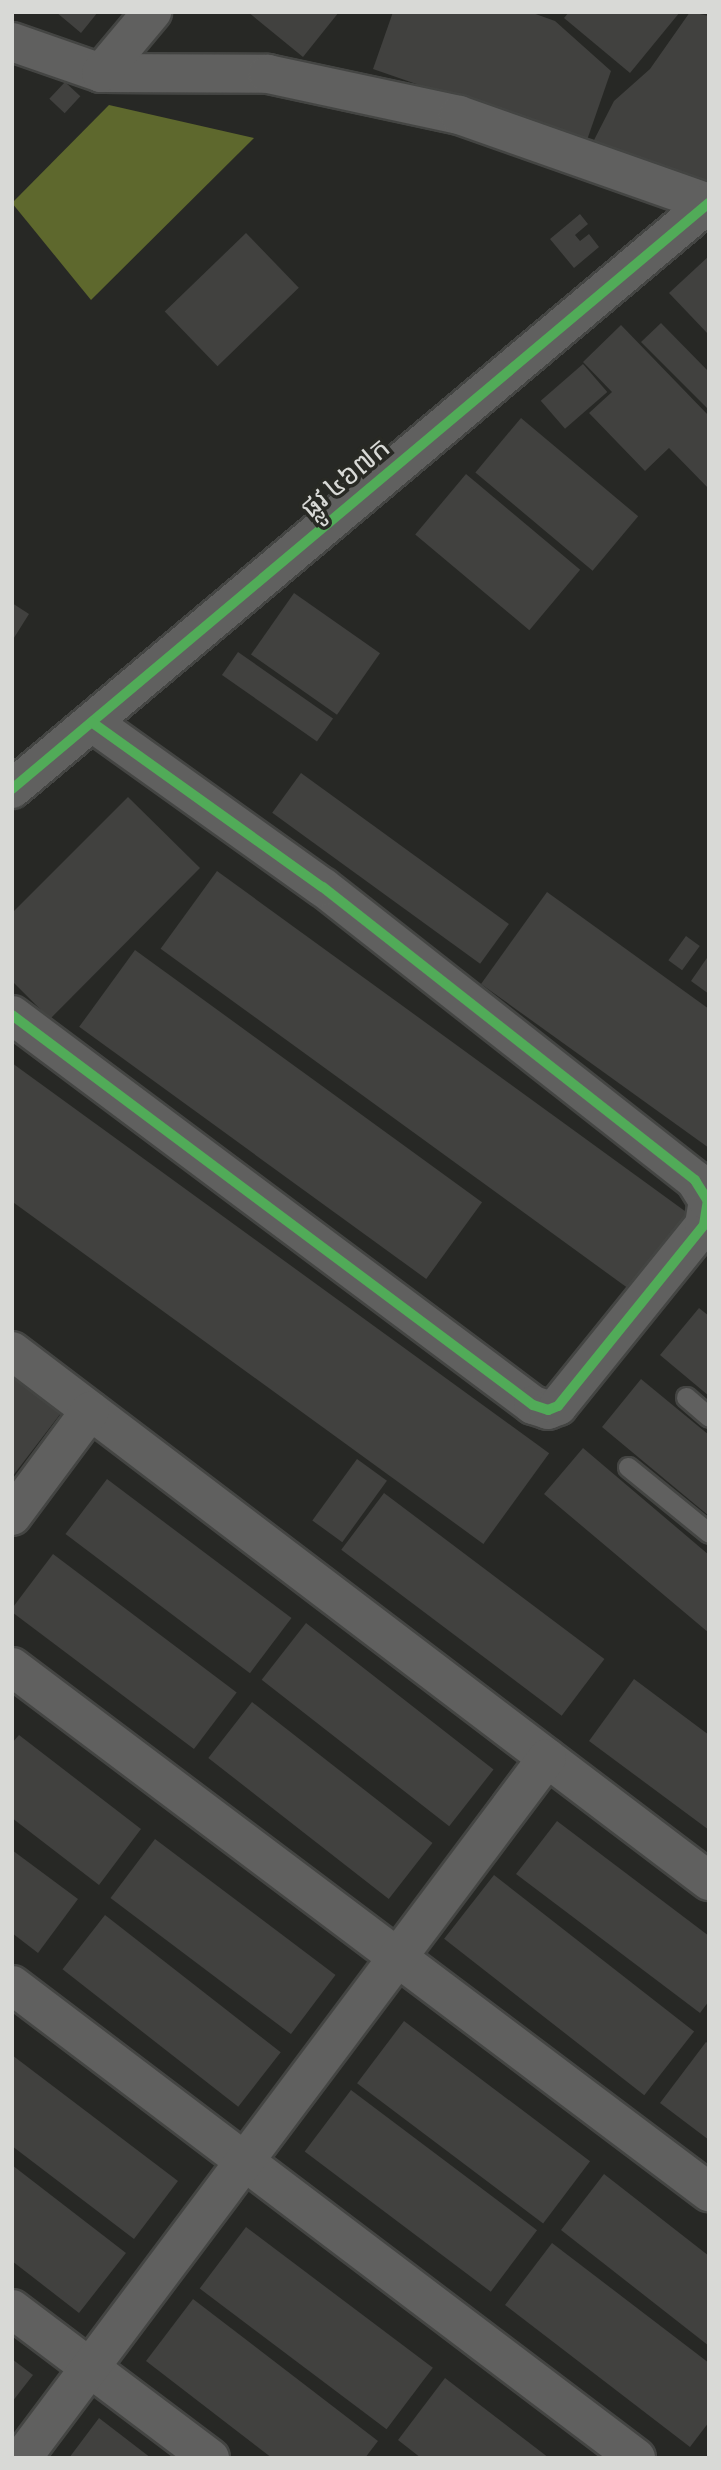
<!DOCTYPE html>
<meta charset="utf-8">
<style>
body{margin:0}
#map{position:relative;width:721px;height:2470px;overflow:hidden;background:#272825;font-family:"Alegreya Sans","Noto Sans Khmer",sans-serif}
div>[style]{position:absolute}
.water>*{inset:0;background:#5e682d}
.building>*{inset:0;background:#41413f;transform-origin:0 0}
.roads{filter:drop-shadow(2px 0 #444543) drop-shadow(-2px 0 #444543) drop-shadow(0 2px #444543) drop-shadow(0 -2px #444543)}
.service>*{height:19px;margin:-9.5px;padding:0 9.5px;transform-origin:9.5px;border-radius:9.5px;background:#60605f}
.minor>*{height:38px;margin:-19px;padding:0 19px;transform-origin:19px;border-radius:19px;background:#60605f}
.tertiary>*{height:38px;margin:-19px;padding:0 19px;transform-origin:19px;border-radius:19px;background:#60605f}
.cycleway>*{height:10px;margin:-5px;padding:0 5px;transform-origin:5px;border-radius:5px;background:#51ab58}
span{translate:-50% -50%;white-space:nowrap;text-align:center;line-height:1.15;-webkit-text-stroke:7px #282924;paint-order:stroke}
.street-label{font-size:28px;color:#d8d9d6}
.frame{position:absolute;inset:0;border:14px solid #d8d9d6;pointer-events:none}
</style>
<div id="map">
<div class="water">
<div style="clip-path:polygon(109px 105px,254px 138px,91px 300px,12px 203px)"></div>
</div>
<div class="building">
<div style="clip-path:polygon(56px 12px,98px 12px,81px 33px)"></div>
<div style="clip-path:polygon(248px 12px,339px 12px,303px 57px)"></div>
<div style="clip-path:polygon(393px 12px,530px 12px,555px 21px,611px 71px,586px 143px,373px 69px)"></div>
<div style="clip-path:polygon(569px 12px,680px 12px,630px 73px,564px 18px)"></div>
<div style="clip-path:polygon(690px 12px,709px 16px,707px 183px,593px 142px,614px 101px,650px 69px)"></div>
<div style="left:65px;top:82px;width:21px;height:23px;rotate:43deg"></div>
<div style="clip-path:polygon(580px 214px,588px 224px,575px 235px,580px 241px,589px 234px,599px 247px,574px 268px,550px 239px)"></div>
<div style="left:246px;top:233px;width:76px;height:113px;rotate:46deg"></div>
<div style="clip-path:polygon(709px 256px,709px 335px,669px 293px)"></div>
<div style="clip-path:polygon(661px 323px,709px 372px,709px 410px,641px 342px)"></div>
<div style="clip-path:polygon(621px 325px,709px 416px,709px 489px,669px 448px,645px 471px,589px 413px,612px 392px,583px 362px)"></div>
<div style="left:583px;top:364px;width:37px;height:56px;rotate:49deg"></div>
<div style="left:521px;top:418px;width:153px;height:71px;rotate:40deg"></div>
<div style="left:466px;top:474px;width:149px;height:79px;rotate:40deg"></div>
<div style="left:294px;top:593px;width:105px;height:75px;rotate:35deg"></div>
<div style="clip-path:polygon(12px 603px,29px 614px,12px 641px)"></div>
<div style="left:238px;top:652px;width:116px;height:28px;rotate:35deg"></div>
<div style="left:301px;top:773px;width:257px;height:49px;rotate:36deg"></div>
<div style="clip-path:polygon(128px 797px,200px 868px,50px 1019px,12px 981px,12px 913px)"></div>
<div style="left:217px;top:871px;width:594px;height:96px;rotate:36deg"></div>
<div style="clip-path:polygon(547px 892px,709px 1009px,709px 1148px,481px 984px)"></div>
<div style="left:686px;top:936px;width:17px;height:30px;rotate:36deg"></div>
<div style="left:135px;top:950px;width:429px;height:95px;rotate:36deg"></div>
<div style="clip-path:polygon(709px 955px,709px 994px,691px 981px)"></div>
<div style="left:12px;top:1063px;width:664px;height:112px;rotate:36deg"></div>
<div style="clip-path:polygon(699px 1308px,709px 1316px,709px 1396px,660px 1355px)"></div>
<div style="clip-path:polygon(12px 1376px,61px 1413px,12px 1477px)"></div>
<div style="clip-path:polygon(641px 1379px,709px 1435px,709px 1516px,602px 1427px)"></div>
<div style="clip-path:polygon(583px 1448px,709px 1555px,709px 1633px,544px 1494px)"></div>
<div style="left:357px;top:1459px;width:37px;height:76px;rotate:36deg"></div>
<div style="left:107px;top:1479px;width:231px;height:69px;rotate:37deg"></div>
<div style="left:384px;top:1493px;width:276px;height:71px;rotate:37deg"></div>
<div style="left:53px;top:1554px;width:230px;height:71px;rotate:37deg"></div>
<div style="left:306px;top:1623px;width:238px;height:72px;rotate:38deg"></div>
<div style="clip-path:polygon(634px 1679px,709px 1735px,709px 1830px,589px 1741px)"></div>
<div style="left:252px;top:1702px;width:229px;height:71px;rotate:38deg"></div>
<div style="clip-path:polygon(19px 1735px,141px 1829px,99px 1885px,12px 1818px,12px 1743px)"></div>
<div style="clip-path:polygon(557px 1821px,709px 1936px,709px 2001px,700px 2013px,516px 1874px)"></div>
<div style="left:155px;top:1839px;width:226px;height:74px;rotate:37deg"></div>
<div style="clip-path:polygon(12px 1850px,78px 1899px,38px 1953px,12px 1933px)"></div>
<div style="left:494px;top:1875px;width:254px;height:81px;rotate:38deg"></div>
<div style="left:105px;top:1915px;width:223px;height:69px;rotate:38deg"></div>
<div style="left:404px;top:2021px;width:233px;height:78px;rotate:37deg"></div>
<div style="clip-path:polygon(706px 2042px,709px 2044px,709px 2140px,660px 2103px)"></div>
<div style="clip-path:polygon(12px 2055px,178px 2181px,134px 2239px,12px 2146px)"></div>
<div style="left:351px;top:2090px;width:233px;height:77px;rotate:37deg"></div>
<div style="clip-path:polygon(12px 2165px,126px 2253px,79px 2313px,12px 2261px)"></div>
<div style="clip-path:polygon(604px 2174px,709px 2256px,709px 2346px,561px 2230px)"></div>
<div style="left:246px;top:2227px;width:234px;height:77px;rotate:37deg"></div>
<div style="clip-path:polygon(552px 2243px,709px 2363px,709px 2422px,690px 2447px,505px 2305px)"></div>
<div style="clip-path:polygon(193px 2299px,378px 2441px,365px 2458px,272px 2458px,146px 2361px)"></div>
<div style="clip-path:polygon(12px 2359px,33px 2375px,12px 2402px)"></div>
<div style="clip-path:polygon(445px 2378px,549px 2458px,421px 2458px,398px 2440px)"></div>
<div style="clip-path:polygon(99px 2418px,151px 2458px,69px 2458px)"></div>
</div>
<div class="roads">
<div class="service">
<div style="left:686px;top:1397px;width:30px;rotate:41deg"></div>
<div style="left:628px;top:1467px;width:104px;rotate:39.2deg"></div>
</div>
<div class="minor">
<div style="left:12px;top:42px;width:94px;rotate:19.2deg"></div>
<div style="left:101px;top:73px;width:167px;rotate:0.3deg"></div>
<div style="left:268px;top:74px;width:195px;rotate:12.1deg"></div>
<div style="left:459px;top:115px;width:265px;rotate:19.4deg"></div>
<div style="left:101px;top:73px;width:80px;rotate:-50.1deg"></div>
<div style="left:12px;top:1015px;width:651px;rotate:36.82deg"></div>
<div style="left:533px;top:1405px;width:16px;rotate:18deg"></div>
<div style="left:548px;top:1410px;width:11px;rotate:-22deg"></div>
<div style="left:558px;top:1406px;width:233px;rotate:-51.1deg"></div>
<div style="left:704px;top:1225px;width:24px;rotate:-81deg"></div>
<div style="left:708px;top:1201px;width:25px;rotate:-122deg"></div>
<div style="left:695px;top:1180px;width:474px;rotate:-141.8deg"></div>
<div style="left:322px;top:887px;width:282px;rotate:-144.4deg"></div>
<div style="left:12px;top:1351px;width:876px;rotate:37.25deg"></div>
<div style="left:12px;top:1516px;width:131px;rotate:-53.4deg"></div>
<div style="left:12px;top:1667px;width:873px;rotate:36.99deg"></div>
<div style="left:12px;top:1985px;width:783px;rotate:37.16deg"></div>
<div style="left:12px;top:2309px;width:248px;rotate:37deg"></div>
<div style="left:22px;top:2458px;width:875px;rotate:-53.13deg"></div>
</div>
<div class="tertiary">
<div style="left:12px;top:789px;width:911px;rotate:-40.06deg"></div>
</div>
</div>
<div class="cycleway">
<div style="left:12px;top:789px;width:911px;rotate:-40.06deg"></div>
<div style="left:12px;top:1015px;width:651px;rotate:36.82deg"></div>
<div style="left:533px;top:1405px;width:16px;rotate:18deg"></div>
<div style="left:548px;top:1410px;width:11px;rotate:-22deg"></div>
<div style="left:558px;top:1406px;width:233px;rotate:-51.1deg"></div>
<div style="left:704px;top:1225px;width:24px;rotate:-81deg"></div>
<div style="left:708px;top:1201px;width:25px;rotate:-122deg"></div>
<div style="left:695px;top:1180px;width:474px;rotate:-141.8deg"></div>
<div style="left:322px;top:887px;width:282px;rotate:-144.4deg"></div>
</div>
<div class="street-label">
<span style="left:346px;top:479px;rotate:-40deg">ផ្លូវ ៤៦៧ក</span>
</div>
<div class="frame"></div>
</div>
